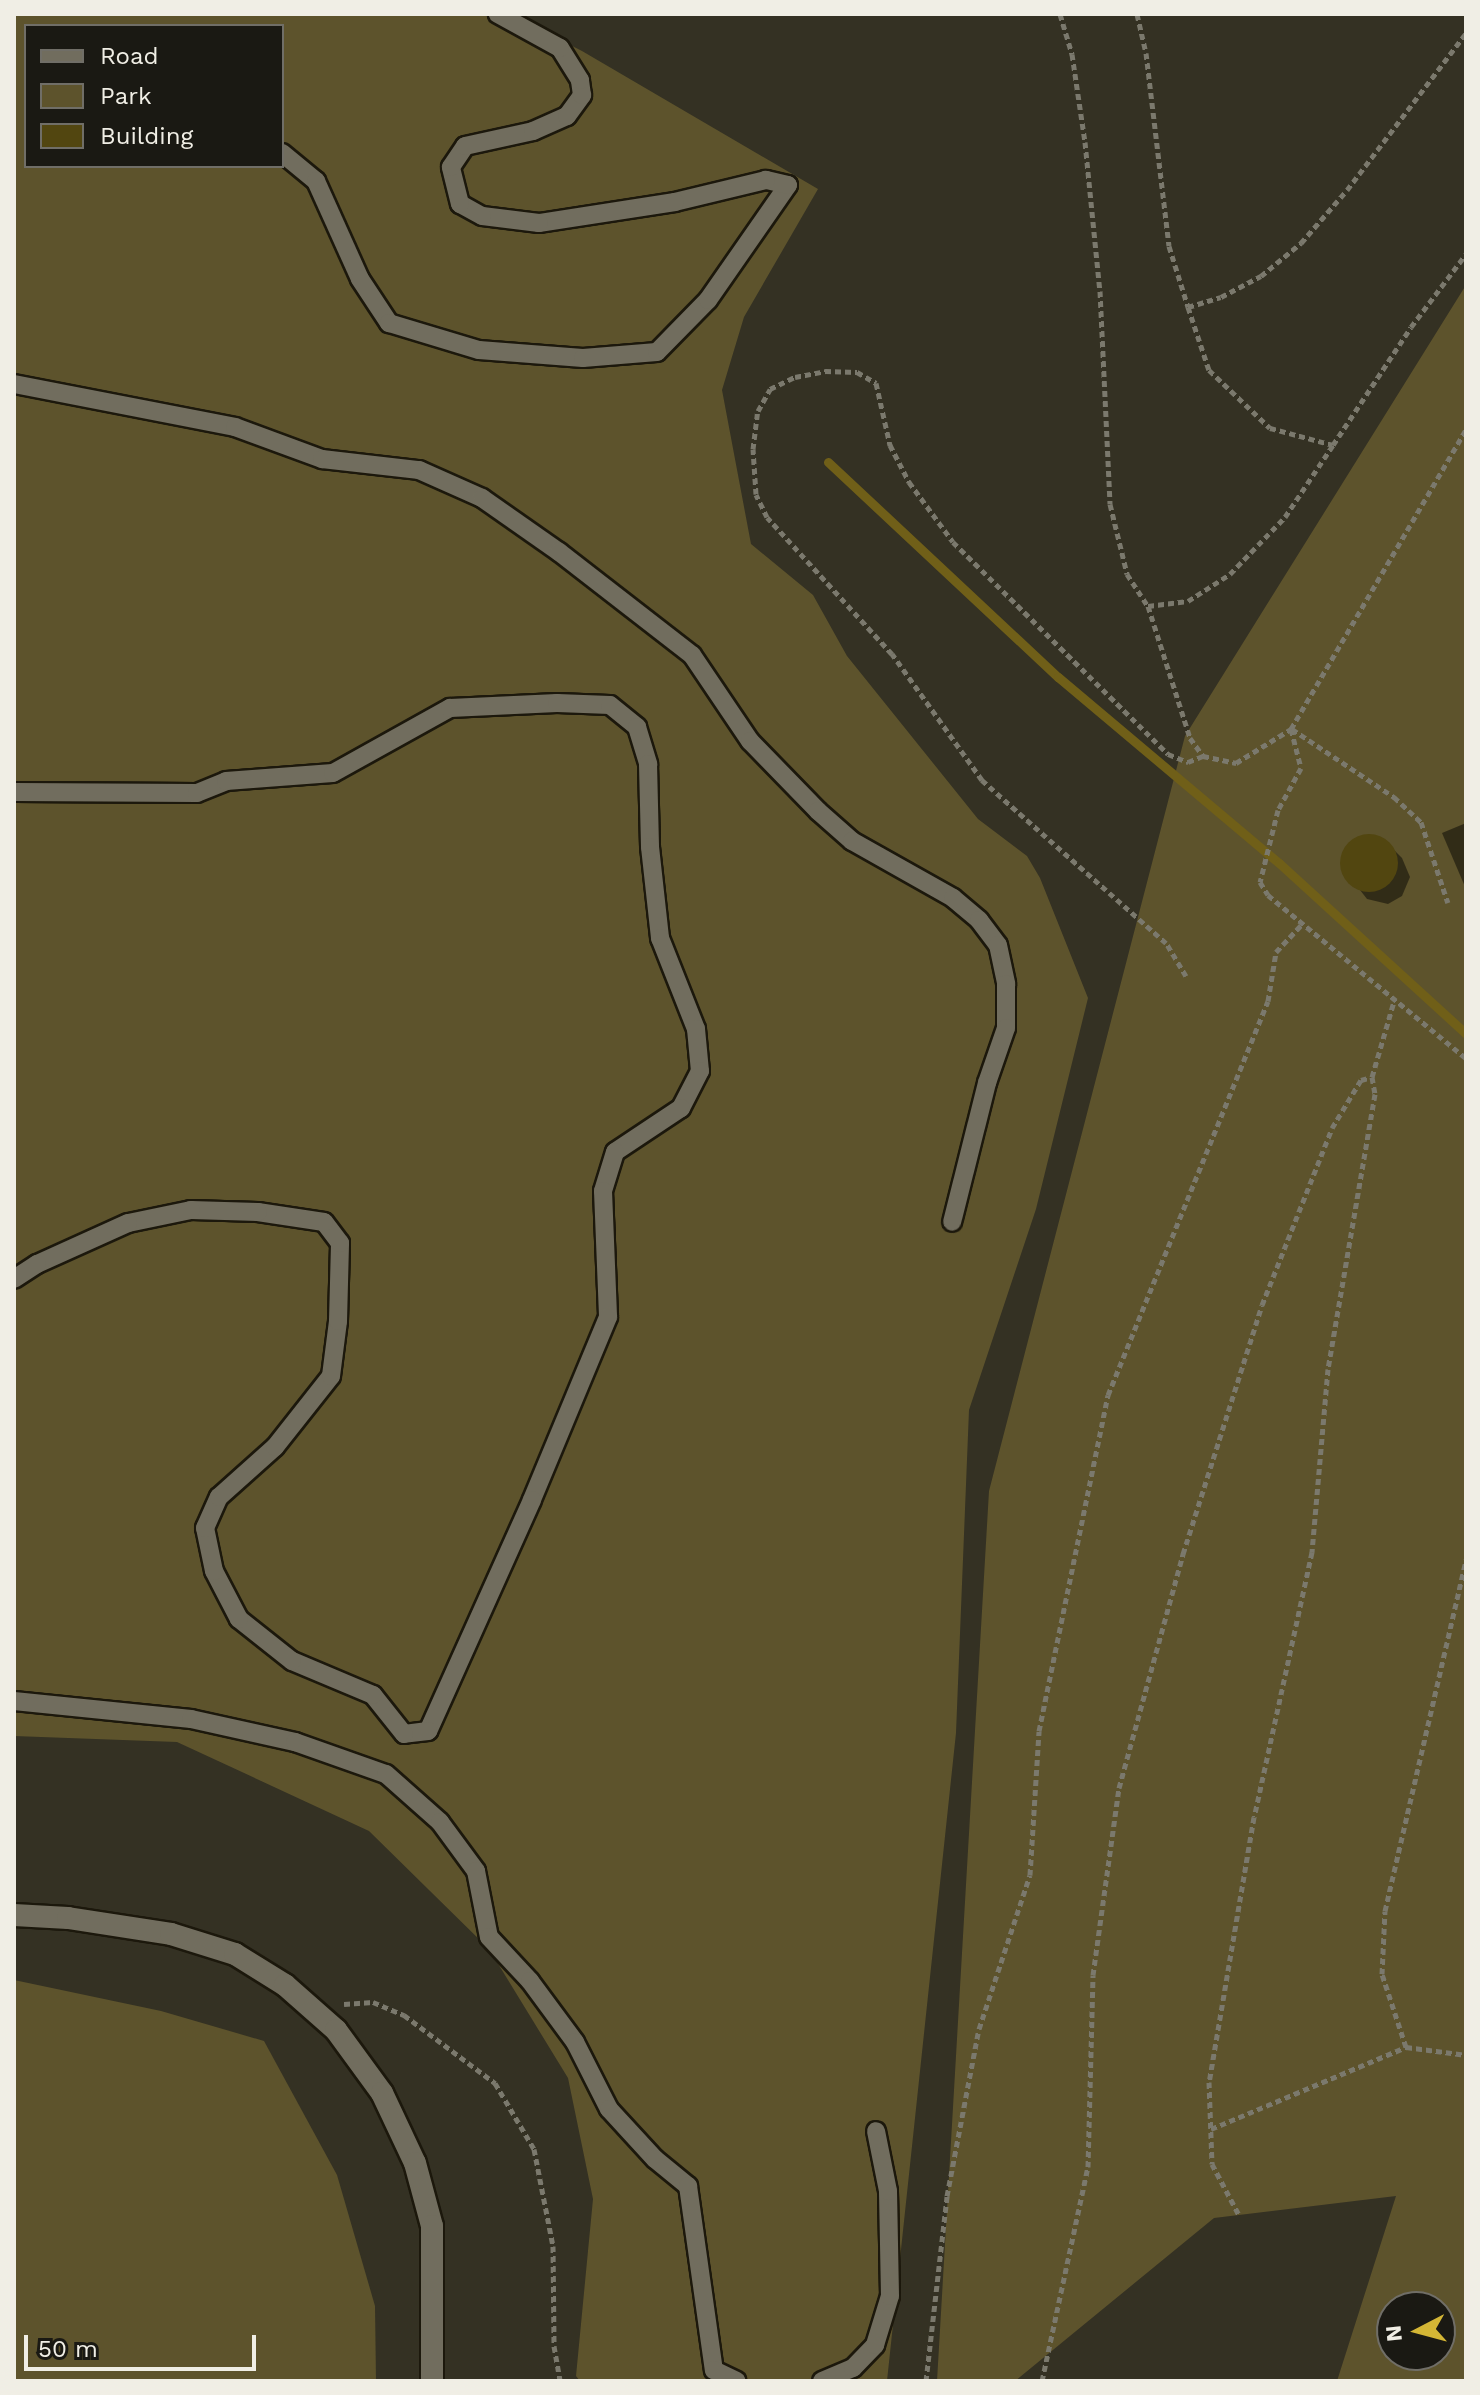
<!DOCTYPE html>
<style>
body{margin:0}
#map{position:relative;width:1480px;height:2395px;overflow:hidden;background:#343123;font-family:"Work Sans",sans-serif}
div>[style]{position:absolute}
.green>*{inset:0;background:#5d532c}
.shadow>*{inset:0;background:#0007}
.stream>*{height:9px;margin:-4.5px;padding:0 4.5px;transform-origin:4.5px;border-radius:4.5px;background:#705f18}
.building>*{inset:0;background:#524610}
.round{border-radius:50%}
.path>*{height:5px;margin-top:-2.5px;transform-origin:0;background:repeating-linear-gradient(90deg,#7b796d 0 6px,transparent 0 10px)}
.roads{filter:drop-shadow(2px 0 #1c180c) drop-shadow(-2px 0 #1c180c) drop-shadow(0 2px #1c180c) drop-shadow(0 -2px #1c180c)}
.service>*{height:18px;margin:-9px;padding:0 9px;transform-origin:9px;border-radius:9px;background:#716d5e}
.tertiary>*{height:22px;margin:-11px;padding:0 11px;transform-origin:11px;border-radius:11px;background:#716d5e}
span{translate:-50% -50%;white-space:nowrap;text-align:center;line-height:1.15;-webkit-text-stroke:6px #1a1913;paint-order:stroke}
.frame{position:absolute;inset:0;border:16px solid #f0eee5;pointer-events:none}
.legend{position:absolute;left:24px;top:24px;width:260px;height:144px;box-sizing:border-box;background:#1a1913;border:2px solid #706e67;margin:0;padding:10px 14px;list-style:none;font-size:24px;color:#f0eee5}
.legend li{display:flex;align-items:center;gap:16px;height:40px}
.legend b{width:40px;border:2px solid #706e67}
.north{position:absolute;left:1376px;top:2291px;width:80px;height:80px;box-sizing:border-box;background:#1a1913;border:2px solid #706e67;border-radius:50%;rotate:264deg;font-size:22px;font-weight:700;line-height:32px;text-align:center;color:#f0eee5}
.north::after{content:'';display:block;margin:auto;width:28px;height:36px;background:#d4b635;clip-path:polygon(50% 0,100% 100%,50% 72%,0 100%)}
.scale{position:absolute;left:24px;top:2335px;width:232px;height:36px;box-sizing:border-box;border:4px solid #f0eee5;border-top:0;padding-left:10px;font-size:24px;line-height:28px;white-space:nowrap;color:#f0eee5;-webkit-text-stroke:6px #1a1913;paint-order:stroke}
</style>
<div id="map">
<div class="green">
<div style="clip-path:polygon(evenodd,14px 14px,509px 14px,582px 51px,818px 189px,744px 317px,722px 390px,751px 544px,813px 595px,847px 656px,978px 819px,1027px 856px,1040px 878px,1088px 998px,1036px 1209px,969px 1410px,956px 1733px,887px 2381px,580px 2381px,576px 2376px,593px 2199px,568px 2078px,489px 1949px,369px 1831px,177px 1742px,14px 1736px,14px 14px,26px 26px,282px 26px,282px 166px,26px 166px,26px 26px)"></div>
<div style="clip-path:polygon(evenodd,1466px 285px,1466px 2381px,1337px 2381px,1396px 2196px,1214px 2218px,1015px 2381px,937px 2381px,989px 1491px,1185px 736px,1466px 285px,1392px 2307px,1440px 2307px,1440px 2355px,1392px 2355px,1392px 2307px)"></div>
<div style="clip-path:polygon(14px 1980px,161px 2011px,264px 2041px,337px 2175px,375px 2306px,376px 2381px,14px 2381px)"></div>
</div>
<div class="shadow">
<div style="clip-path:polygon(1466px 823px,1466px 889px,1442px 833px)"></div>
<div style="clip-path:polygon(1368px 837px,1388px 844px,1402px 858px,1410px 877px,1402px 896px,1388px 904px,1367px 899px,1342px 867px,1348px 847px)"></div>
</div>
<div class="stream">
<div style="left:828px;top:462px;width:315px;rotate:43.1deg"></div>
<div style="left:1058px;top:677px;width:289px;rotate:40.1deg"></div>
<div style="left:1279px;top:863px;width:253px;rotate:42.4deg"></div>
</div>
<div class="building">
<div class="round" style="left:1340px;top:834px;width:58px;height:58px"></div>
</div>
<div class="path">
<div style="left:1060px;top:14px;width:42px;rotate:73.3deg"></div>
<div style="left:1072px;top:54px;width:89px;rotate:81.6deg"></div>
<div style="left:1085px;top:142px;width:150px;rotate:84.3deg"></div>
<div style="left:1100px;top:291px;width:213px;rotate:87.3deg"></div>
<div style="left:1110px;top:504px;width:72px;rotate:76.3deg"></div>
<div style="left:1127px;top:574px;width:38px;rotate:57deg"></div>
<div style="left:1148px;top:606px;width:40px;rotate:-7.1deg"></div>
<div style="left:1188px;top:601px;width:50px;rotate:-32.7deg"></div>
<div style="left:1230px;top:574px;width:79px;rotate:-46deg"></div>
<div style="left:1285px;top:517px;width:87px;rotate:-56.3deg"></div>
<div style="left:1137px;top:14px;width:40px;rotate:77deg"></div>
<div style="left:1146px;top:53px;width:194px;rotate:83.2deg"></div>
<div style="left:1169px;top:246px;width:64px;rotate:72.7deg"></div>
<div style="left:1188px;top:307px;width:66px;rotate:71.6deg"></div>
<div style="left:1209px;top:370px;width:84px;rotate:43.6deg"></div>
<div style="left:1270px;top:428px;width:65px;rotate:15.1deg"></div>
<div style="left:1333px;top:445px;width:141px;rotate:-56.5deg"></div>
<div style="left:1411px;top:327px;width:91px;rotate:-53deg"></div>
<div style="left:1188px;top:307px;width:34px;rotate:-17deg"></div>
<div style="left:1221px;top:297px;width:45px;rotate:-27.7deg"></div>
<div style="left:1261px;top:276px;width:52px;rotate:-39.5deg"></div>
<div style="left:1301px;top:243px;width:70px;rotate:-49deg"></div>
<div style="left:1347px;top:190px;width:197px;rotate:-52.8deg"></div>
<div style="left:1148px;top:606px;width:139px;rotate:72.3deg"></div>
<div style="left:1190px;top:738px;width:22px;rotate:54deg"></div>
<div style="left:1203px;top:756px;width:34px;rotate:12deg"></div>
<div style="left:1236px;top:763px;width:65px;rotate:-31.7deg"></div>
<div style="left:1291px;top:729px;width:346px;rotate:-59.7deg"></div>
<div style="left:1291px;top:729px;width:40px;rotate:75.6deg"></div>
<div style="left:1301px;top:768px;width:48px;rotate:118.7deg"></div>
<div style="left:1278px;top:810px;width:74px;rotate:104deg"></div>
<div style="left:1260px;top:882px;width:15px;rotate:58deg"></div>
<div style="left:1268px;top:895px;width:256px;rotate:39.5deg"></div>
<div style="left:1292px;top:729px;width:123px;rotate:33.7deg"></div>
<div style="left:1394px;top:797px;width:37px;rotate:43deg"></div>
<div style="left:1421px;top:822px;width:85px;rotate:71.6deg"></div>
<div style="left:1186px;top:976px;width:39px;rotate:-121deg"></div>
<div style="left:1166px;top:943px;width:246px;rotate:-138.5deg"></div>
<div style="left:982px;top:780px;width:155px;rotate:-125.5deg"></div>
<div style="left:892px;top:654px;width:185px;rotate:-132.4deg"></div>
<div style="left:767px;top:517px;width:25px;rotate:-116deg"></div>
<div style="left:756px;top:494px;width:45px;rotate:-93.8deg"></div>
<div style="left:753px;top:449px;width:38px;rotate:-83deg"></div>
<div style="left:758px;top:411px;width:25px;rotate:-61deg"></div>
<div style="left:770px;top:389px;width:28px;rotate:-26deg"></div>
<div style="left:795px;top:377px;width:31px;rotate:-11deg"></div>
<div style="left:825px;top:371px;width:32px;rotate:2deg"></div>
<div style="left:857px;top:372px;width:22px;rotate:30deg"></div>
<div style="left:876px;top:383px;width:64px;rotate:77.3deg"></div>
<div style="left:890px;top:445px;width:42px;rotate:62.8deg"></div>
<div style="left:909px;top:482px;width:74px;rotate:53.7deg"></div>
<div style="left:953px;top:542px;width:302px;rotate:44.6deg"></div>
<div style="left:1168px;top:754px;width:22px;rotate:22deg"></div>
<div style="left:1188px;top:762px;width:16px;rotate:-22deg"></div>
<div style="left:1372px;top:1077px;width:82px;rotate:-73.8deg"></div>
<div style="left:344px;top:2004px;width:29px;rotate:-4deg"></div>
<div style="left:373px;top:2002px;width:34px;rotate:23deg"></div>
<div style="left:404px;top:2015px;width:114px;rotate:36.8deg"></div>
<div style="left:495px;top:2083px;width:77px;rotate:59.4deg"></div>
<div style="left:534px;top:2149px;width:99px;rotate:78.9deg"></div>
<div style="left:553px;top:2246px;width:100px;rotate:89.4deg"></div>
<div style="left:554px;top:2346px;width:36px;rotate:80deg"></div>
<div style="left:1406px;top:2047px;width:77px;rotate:-108.2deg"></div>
<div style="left:1382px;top:1974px;width:63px;rotate:-87.3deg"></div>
<div style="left:1385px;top:1911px;width:361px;rotate:-77deg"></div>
<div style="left:1211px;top:2129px;width:212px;rotate:-22.8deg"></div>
<div style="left:1406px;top:2047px;width:61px;rotate:7.6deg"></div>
<div style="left:926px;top:2381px;width:186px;rotate:-83.5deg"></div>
<div style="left:947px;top:2196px;width:170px;rotate:-79.2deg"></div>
<div style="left:979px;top:2029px;width:162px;rotate:-71.7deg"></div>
<div style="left:1030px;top:1875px;width:144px;rotate:-86.4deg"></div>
<div style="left:1039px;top:1731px;width:343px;rotate:-78.4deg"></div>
<div style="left:1108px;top:1395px;width:425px;rotate:-67.9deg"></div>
<div style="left:1268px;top:1001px;width:50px;rotate:-80.7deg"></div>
<div style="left:1276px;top:952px;width:40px;rotate:-47deg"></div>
<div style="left:1042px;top:2381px;width:219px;rotate:-77.9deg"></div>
<div style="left:1088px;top:2167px;width:192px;rotate:-88.5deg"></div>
<div style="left:1093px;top:1975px;width:189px;rotate:-82.1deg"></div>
<div style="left:1119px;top:1788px;width:243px;rotate:-74.7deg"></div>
<div style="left:1183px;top:1554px;width:261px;rotate:-72.4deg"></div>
<div style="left:1262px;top:1305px;width:190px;rotate:-68.4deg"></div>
<div style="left:1332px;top:1128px;width:56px;rotate:-58.9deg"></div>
<div style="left:1361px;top:1080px;width:11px;rotate:-15deg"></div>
<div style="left:1372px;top:1077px;width:17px;rotate:80deg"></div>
<div style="left:1375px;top:1094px;width:279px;rotate:99.7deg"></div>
<div style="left:1328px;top:1369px;width:184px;rotate:95deg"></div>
<div style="left:1312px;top:1552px;width:271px;rotate:102.3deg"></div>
<div style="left:1254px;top:1817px;width:269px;rotate:99.6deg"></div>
<div style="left:1209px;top:2082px;width:82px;rotate:87.9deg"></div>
<div style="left:1212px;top:2164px;width:58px;rotate:62.1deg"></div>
</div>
<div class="roads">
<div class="service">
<div style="left:282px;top:153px;width:44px;rotate:39.5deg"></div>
<div style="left:316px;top:181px;width:107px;rotate:65.8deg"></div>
<div style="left:360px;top:279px;width:53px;rotate:56.6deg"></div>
<div style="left:389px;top:323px;width:94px;rotate:16.7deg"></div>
<div style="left:479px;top:350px;width:104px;rotate:4.4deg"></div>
<div style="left:583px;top:358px;width:74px;rotate:-4.6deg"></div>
<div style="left:657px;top:352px;width:73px;rotate:-45.6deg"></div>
<div style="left:708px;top:300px;width:140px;rotate:-55.2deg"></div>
<div style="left:788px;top:185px;width:23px;rotate:-167deg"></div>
<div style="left:766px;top:180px;width:94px;rotate:166.4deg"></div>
<div style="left:675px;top:202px;width:138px;rotate:171.2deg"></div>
<div style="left:539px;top:223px;width:57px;rotate:-173deg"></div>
<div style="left:482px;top:216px;width:25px;rotate:-151deg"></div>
<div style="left:460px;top:204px;width:38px;rotate:-104deg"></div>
<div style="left:451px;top:167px;width:25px;rotate:-56deg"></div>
<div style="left:465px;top:146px;width:70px;rotate:-12.4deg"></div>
<div style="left:533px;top:131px;width:37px;rotate:-24deg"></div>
<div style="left:567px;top:116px;width:26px;rotate:-54deg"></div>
<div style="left:582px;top:95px;width:15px;rotate:-98deg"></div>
<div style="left:580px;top:80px;width:38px;rotate:-122deg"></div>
<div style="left:560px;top:48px;width:71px;rotate:-151.3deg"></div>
<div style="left:14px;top:384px;width:225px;rotate:11deg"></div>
<div style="left:235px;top:427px;width:93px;rotate:20.2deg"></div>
<div style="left:322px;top:459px;width:98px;rotate:6.5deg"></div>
<div style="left:419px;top:470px;width:69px;rotate:24deg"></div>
<div style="left:482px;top:498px;width:94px;rotate:35deg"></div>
<div style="left:559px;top:552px;width:168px;rotate:37.8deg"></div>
<div style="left:692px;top:655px;width:104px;rotate:56deg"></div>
<div style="left:750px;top:741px;width:98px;rotate:45.8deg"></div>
<div style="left:818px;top:811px;width:45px;rotate:41.4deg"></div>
<div style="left:852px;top:841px;width:116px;rotate:29.4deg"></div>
<div style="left:953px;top:898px;width:34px;rotate:40deg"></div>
<div style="left:979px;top:920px;width:31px;rotate:53deg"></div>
<div style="left:998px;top:945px;width:40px;rotate:78deg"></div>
<div style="left:1006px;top:984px;width:44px;rotate:90deg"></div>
<div style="left:1006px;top:1028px;width:58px;rotate:109.1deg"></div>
<div style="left:987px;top:1083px;width:143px;rotate:104.1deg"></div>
<div style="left:14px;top:792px;width:183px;rotate:0.3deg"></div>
<div style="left:197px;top:793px;width:31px;rotate:-22deg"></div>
<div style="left:226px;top:781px;width:107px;rotate:-4.3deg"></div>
<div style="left:333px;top:773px;width:134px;rotate:-29.1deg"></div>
<div style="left:450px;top:708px;width:107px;rotate:-2.7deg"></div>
<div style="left:557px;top:703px;width:53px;rotate:2.2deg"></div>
<div style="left:610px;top:705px;width:35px;rotate:39deg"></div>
<div style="left:637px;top:727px;width:39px;rotate:73deg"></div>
<div style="left:648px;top:764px;width:83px;rotate:88.6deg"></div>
<div style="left:650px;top:847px;width:92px;rotate:83.7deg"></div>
<div style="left:660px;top:938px;width:98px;rotate:68.4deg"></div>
<div style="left:696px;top:1029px;width:42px;rotate:84.6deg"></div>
<div style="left:700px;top:1071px;width:42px;rotate:117.2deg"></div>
<div style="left:681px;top:1108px;width:79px;rotate:146.3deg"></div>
<div style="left:615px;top:1152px;width:41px;rotate:107.1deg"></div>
<div style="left:603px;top:1191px;width:126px;rotate:87.7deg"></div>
<div style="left:608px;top:1317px;width:198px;rotate:112.6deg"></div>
<div style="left:532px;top:1500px;width:253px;rotate:114.2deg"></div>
<div style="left:428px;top:1731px;width:24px;rotate:173deg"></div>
<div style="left:404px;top:1734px;width:50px;rotate:-128.5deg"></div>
<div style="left:373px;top:1695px;width:88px;rotate:-157.2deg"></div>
<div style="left:292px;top:1661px;width:68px;rotate:-141.6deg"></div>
<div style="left:239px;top:1619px;width:54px;rotate:-117.5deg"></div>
<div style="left:214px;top:1571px;width:44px;rotate:-101.8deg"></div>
<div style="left:205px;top:1528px;width:34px;rotate:-66deg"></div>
<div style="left:219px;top:1497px;width:75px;rotate:-41.8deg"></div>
<div style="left:275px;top:1447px;width:90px;rotate:-51.7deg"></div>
<div style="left:331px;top:1376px;width:55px;rotate:-82.7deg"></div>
<div style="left:338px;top:1321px;width:78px;rotate:-88.5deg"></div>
<div style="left:340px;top:1243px;width:26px;rotate:-127deg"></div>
<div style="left:324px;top:1222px;width:67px;rotate:-171.4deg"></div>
<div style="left:258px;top:1212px;width:67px;rotate:-178.3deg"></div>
<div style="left:191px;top:1210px;width:64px;rotate:168.3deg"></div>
<div style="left:128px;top:1223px;width:100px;rotate:155.7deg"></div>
<div style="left:37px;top:1264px;width:27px;rotate:147deg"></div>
<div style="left:14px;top:1701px;width:178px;rotate:5.8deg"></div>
<div style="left:191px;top:1719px;width:107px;rotate:12.5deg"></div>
<div style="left:295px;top:1742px;width:96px;rotate:19.4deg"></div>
<div style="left:386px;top:1774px;width:72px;rotate:41.6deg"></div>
<div style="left:440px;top:1822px;width:61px;rotate:53.7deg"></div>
<div style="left:476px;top:1871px;width:67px;rotate:78.9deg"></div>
<div style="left:489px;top:1937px;width:60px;rotate:47deg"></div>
<div style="left:530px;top:1981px;width:76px;rotate:53.6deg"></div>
<div style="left:575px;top:2042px;width:75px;rotate:63.1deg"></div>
<div style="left:609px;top:2109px;width:68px;rotate:47.4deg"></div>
<div style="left:655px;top:2159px;width:43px;rotate:39.3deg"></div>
<div style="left:688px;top:2186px;width:186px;rotate:82deg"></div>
<div style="left:714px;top:2370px;width:25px;rotate:26deg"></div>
<div style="left:822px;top:2381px;width:34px;rotate:-23deg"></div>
<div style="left:853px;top:2368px;width:32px;rotate:-46deg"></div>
<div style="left:875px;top:2345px;width:51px;rotate:-73deg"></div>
<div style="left:890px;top:2296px;width:105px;rotate:-91.1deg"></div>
<div style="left:888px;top:2191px;width:61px;rotate:-101.3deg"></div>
</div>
<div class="tertiary">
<div style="left:14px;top:1915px;width:54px;rotate:3.2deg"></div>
<div style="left:68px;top:1918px;width:104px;rotate:8.8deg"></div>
<div style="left:171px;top:1934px;width:67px;rotate:17.4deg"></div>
<div style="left:235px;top:1954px;width:59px;rotate:31.8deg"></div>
<div style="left:285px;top:1985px;width:68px;rotate:41.4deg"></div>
<div style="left:336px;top:2030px;width:78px;rotate:53.9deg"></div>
<div style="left:382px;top:2093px;width:77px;rotate:64.8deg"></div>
<div style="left:415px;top:2163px;width:65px;rotate:74.9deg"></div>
<div style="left:432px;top:2226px;width:155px;rotate:90deg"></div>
</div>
</div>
<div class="frame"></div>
<ul class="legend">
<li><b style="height:10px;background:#716d5e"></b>Road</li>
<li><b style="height:22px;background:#5d532c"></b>Park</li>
<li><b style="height:22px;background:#524610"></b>Building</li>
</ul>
<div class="north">N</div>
<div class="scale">50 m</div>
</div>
